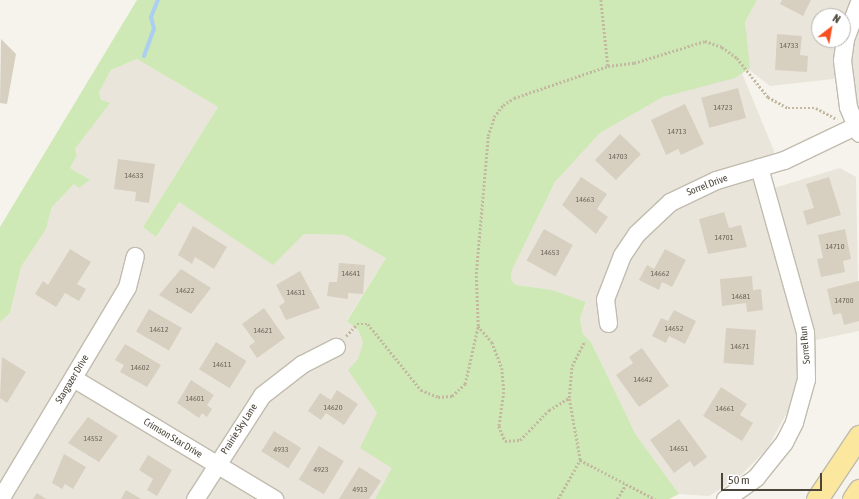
<!DOCTYPE html>
<style>
body{margin:0}
#map{position:relative;width:859px;height:499px;overflow:hidden;background:#f5f3ec;font-family:"Asap Condensed",sans-serif}
div>[style]{position:absolute}
.residential>*{inset:0;background:#e9e5da}
.green>*{inset:0;background:#cee8b6}
.stream>*{height:4px;margin:-2px;padding:0 2px;transform-origin:2px;border-radius:2px;background:#aacff0}
.building>*{inset:0;background:#d7d0c1;transform-origin:0 0}
.path>*{height:2.5px;margin-top:-1.25px;transform-origin:0;background:repeating-linear-gradient(90deg,#c3b8a0 0 2px,transparent 0 4px)}
.roads{filter:drop-shadow(1px 0 #c1bcae) drop-shadow(-1px 0 #c1bcae) drop-shadow(0 1px #c1bcae) drop-shadow(0 -1px #c1bcae)}
.minor>*{height:17px;margin:-8.5px;padding:0 8.5px;transform-origin:8.5px;border-radius:8.5px;background:#fff}
.major>*{height:21px;margin:-10.5px;padding:0 10.5px;transform-origin:10.5px;border-radius:10.5px;background:#fce79e}
span{translate:-50% -50%;white-space:nowrap;text-align:center;line-height:1.15;-webkit-text-stroke:3.5px #fff;paint-order:stroke}
.number-label{font-size:8px;color:#6d675b}
.number-label span{-webkit-text-stroke-width:0}
.street-label{font-size:10px;color:#4a4439}
.north{position:absolute;left:811px;top:8px;width:40px;height:40px;box-sizing:border-box;background:#fff;border:1px solid #b7b4b0;border-radius:50%;rotate:31deg;font-size:11px;font-weight:700;line-height:16px;text-align:center;color:#4a4439}
.north::after{content:'';display:block;margin:auto;width:14px;height:18px;background:#f55023;clip-path:polygon(50% 0,100% 100%,50% 72%,0 100%)}
.scale{position:absolute;left:721px;top:473px;width:101px;height:18px;box-sizing:border-box;border:2px solid #4a4439;border-top:0;padding-left:5px;font-size:12px;line-height:14px;white-space:nowrap;color:#4a4439;-webkit-text-stroke:3px #fff;paint-order:stroke}
</style>
<div id="map">
<div class="residential">
<div style="clip-path:polygon(evenodd,757px 0,859px 0,859px 109px,851px 77px,770px 86px,748px 69px,745px 22px,757px 0,819px 16px,843px 16px,843px 40px,819px 40px,819px 16px)"></div>
<div style="clip-path:polygon(137px 59px,218px 107px,143px 227px,156px 237px,179px 202px,273px 264px,304px 234px,345px 235px,386px 258px,347px 320px,358px 330px,363px 342px,358px 359px,348px 370px,377px 413px,393px 468px,375px 499px,0 499px,0 322px,10px 313px,21px 267px,46px 229px,52px 207px,74px 184px,89px 180px,70px 168px,77px 155px,75px 149px,109px 104px,101px 100px,99px 92px,111px 70px)"></div>
<div style="clip-path:polygon(742px 73px,774px 151px,771px 176px,774px 188px,840px 168px,856px 177px,859px 331px,797px 344px,798px 373px,790px 407px,767px 449px,739px 477px,709px 496px,679px 494px,636px 435px,591px 342px,583px 334px,580px 319px,586px 303px,552px 290px,516px 285px,511px 280px,512px 270px,555px 182px,600px 133px,663px 97px)"></div>
</div>
<div class="green">
<div style="clip-path:polygon(137px 0,757px 0,745px 22px,750px 68px,735px 78px,663px 97px,600px 133px,555px 182px,512px 270px,511px 280px,516px 285px,552px 290px,586px 302px,580px 319px,583px 334px,591px 342px,636px 435px,679px 494px,669px 499px,375px 499px,392px 468px,360px 448px,377px 413px,348px 370px,358px 359px,363px 342px,358px 330px,347px 321px,386px 258px,345px 235px,304px 234px,273px 265px,179px 202px,156px 237px,143px 227px,218px 107px,137px 59px,111px 70px,99px 92px,101px 100px,110px 103px,75px 149px,77px 155px,70px 168px,90px 180px,79px 188px,74px 184px,52px 207px,46px 229px,21px 267px,10px 313px,0 322px,0 227px)"></div>
</div>
<div class="stream">
<div style="left:144px;top:56px;width:29px;rotate:-70deg"></div>
<div style="left:154px;top:29px;width:12px;rotate:-104deg"></div>
<div style="left:151px;top:17px;width:18px;rotate:-68deg"></div>
</div>
<div class="building">
<div style="clip-path:polygon(782px 0,811px 0,803px 16px,780px 4px)"></div>
<div style="clip-path:polygon(777px 34px,802px 36px,800px 55px,808px 56px,807px 72px,775px 70px)"></div>
<div style="clip-path:polygon(1px 39px,16px 54px,7px 104px,0 103px)"></div>
<div style="left:738px;top:88px;width:31px;height:38px;rotate:75deg"></div>
<div style="clip-path:polygon(685px 104px,704px 144px,681px 155px,678px 149px,666px 155px,651px 120px)"></div>
<div style="left:620px;top:134px;width:29px;height:36px;rotate:44deg"></div>
<div style="clip-path:polygon(118px 159px,155px 164px,149px 203px,135px 201px,136px 192px,114px 189px)"></div>
<div style="clip-path:polygon(581px 177px,607px 194px,597px 209px,608px 217px,596px 234px,562px 205px)"></div>
<div style="clip-path:polygon(829px 177px,841px 215px,807px 225px,803px 211px,814px 208px,806px 184px)"></div>
<div style="clip-path:polygon(724px 212px,729px 228px,741px 225px,747px 247px,708px 254px,699px 219px)"></div>
<div style="clip-path:polygon(193px 226px,227px 247px,214px 269px,195px 257px,192px 264px,178px 255px)"></div>
<div style="left:544px;top:229px;width:33px;height:36px;rotate:29deg"></div>
<div style="clip-path:polygon(845px 229px,851px 259px,843px 261px,845px 272px,821px 277px,817px 259px,823px 258px,818px 235px)"></div>
<div style="clip-path:polygon(70px 249px,91px 262px,77px 284px,86px 289px,79px 301px,65px 293px,56px 307px,35px 294px,43px 281px,48px 285px)"></div>
<div style="clip-path:polygon(665px 249px,686px 260px,672px 287px,662px 282px,659px 290px,639px 280px,647px 265px,654px 269px)"></div>
<div style="clip-path:polygon(339px 263px,365px 265px,363px 294px,348px 293px,348px 299px,327px 296px,329px 282px,337px 282px)"></div>
<div style="clip-path:polygon(181px 269px,211px 288px,191px 314px,159px 295px)"></div>
<div style="clip-path:polygon(300px 271px,320px 308px,286px 320px,279px 306px,285px 302px,276px 285px)"></div>
<div style="clip-path:polygon(752px 276px,753px 290px,761px 289px,763px 310px,747px 312px,746px 303px,722px 306px,720px 279px)"></div>
<div style="clip-path:polygon(859px 281px,859px 321px,844px 325px,841px 313px,833px 315px,827px 289px)"></div>
<div style="clip-path:polygon(264px 308px,285px 338px,257px 358px,249px 346px,255px 342px,242px 324px)"></div>
<div style="left:149px;top:309px;width:38px;height:26px;rotate:30deg"></div>
<div style="clip-path:polygon(674px 310px,696px 321px,685px 344px,669px 336px,666px 343px,652px 336px,661px 318px,668px 321px)"></div>
<div style="left:726px;top:328px;width:30px;height:35px;rotate:4deg"></div>
<div style="left:216px;top:342px;width:36px;height:32px;rotate:32deg"></div>
<div style="clip-path:polygon(125px 344px,161px 365px,147px 387px,120px 372px,124px 365px,115px 360px)"></div>
<div style="clip-path:polygon(642px 348px,669px 386px,639px 407px,616px 375px,633px 363px,629px 357px)"></div>
<div style="clip-path:polygon(2px 357px,26px 372px,7px 403px,0 398px)"></div>
<div style="clip-path:polygon(191px 380px,214px 395px,207px 405px,212px 409px,207px 417px,202px 413px,199px 418px,177px 403px)"></div>
<div style="clip-path:polygon(721px 387px,747px 404px,740px 415px,753px 423px,742px 441px,703px 416px)"></div>
<div style="clip-path:polygon(337px 390px,358px 404px,344px 425px,326px 413px,321px 420px,308px 411px,320px 393px,331px 400px)"></div>
<div style="clip-path:polygon(88px 417px,118px 436px,99px 462px,68px 443px)"></div>
<div style="clip-path:polygon(679px 419px,707px 457px,694px 467px,690px 461px,674px 473px,650px 440px)"></div>
<div style="left:274px;top:431px;width:32px;height:24px;rotate:32deg"></div>
<div style="left:319px;top:446px;width:29px;height:39px;rotate:31deg"></div>
<div style="clip-path:polygon(64px 454px,86px 467px,73px 489px,65px 484px,62px 489px,52px 483px)"></div>
<div style="clip-path:polygon(148px 455px,172px 470px,157px 496px,147px 490px,153px 479px,139px 470px)"></div>
<div style="clip-path:polygon(359px 467px,381px 481px,369px 499px,339px 499px)"></div>
<div style="clip-path:polygon(126px 490px,141px 499px,121px 499px)"></div>
<div style="clip-path:polygon(37px 493px,46px 499px,33px 499px)"></div>
</div>
<div class="path">
<div style="left:601px;top:0;width:66px;rotate:83.9deg"></div>
<div style="left:478px;top:326px;width:21px;rotate:49deg"></div>
<div style="left:492px;top:342px;width:28px;rotate:69deg"></div>
<div style="left:502px;top:368px;width:24px;rotate:85deg"></div>
<div style="left:504px;top:392px;width:34px;rotate:98deg"></div>
<div style="left:499px;top:426px;width:16px;rotate:68deg"></div>
<div style="left:505px;top:441px;width:15px;rotate:-4deg"></div>
<div style="left:520px;top:440px;width:42px;rotate:-46deg"></div>
<div style="left:549px;top:410px;width:23px;rotate:-31deg"></div>
<div style="left:346px;top:336px;width:16px;rotate:-47deg"></div>
<div style="left:357px;top:324px;width:11px"></div>
<div style="left:368px;top:324px;width:85px;rotate:51.2deg"></div>
<div style="left:421px;top:390px;width:18px;rotate:22deg"></div>
<div style="left:438px;top:397px;width:14px;rotate:-4deg"></div>
<div style="left:452px;top:396px;width:18px;rotate:-43deg"></div>
<div style="left:465px;top:384px;width:59px;rotate:-77.4deg"></div>
<div style="left:478px;top:326px;width:52px;rotate:-92.2deg"></div>
<div style="left:476px;top:274px;width:139px;rotate:-85deg"></div>
<div style="left:488px;top:136px;width:20px;rotate:-72deg"></div>
<div style="left:494px;top:117px;width:15px;rotate:-53deg"></div>
<div style="left:503px;top:105px;width:13px;rotate:-32deg"></div>
<div style="left:514px;top:98px;width:99px;rotate:-18.8deg"></div>
<div style="left:608px;top:66px;width:26px;rotate:-7deg"></div>
<div style="left:634px;top:63px;width:74px;rotate:-17.2deg"></div>
<div style="left:705px;top:41px;width:18px;rotate:19deg"></div>
<div style="left:722px;top:47px;width:19px;rotate:36deg"></div>
<div style="left:737px;top:58px;width:50px;rotate:51.5deg"></div>
<div style="left:768px;top:97px;width:23px;rotate:29deg"></div>
<div style="left:788px;top:108px;width:28px"></div>
<div style="left:816px;top:108px;width:24px;rotate:28deg"></div>
<div style="left:580px;top:460px;width:85px;rotate:27.5deg"></div>
<div style="left:558px;top:499px;width:45px;rotate:-60.6deg"></div>
<div style="left:580px;top:460px;width:63px;rotate:-100.1deg"></div>
<div style="left:569px;top:398px;width:32px;rotate:-85deg"></div>
<div style="left:572px;top:366px;width:28px;rotate:-63deg"></div>
<div style="left:617px;top:499px;width:17px;rotate:-59deg"></div>
</div>
<div class="roads">
<div class="minor">
<div style="left:859px;top:2px;width:40px;rotate:111deg"></div>
<div style="left:845px;top:39px;width:21px;rotate:98deg"></div>
<div style="left:842px;top:60px;width:47px;rotate:82.7deg"></div>
<div style="left:848px;top:107px;width:28px;rotate:67deg"></div>
<div style="left:608px;top:323px;width:24px;rotate:-97deg"></div>
<div style="left:605px;top:299px;width:47px;rotate:-68.9deg"></div>
<div style="left:622px;top:255px;width:25px;rotate:-56deg"></div>
<div style="left:636px;top:234px;width:47px;rotate:-43.3deg"></div>
<div style="left:670px;top:202px;width:51px;rotate:-25.6deg"></div>
<div style="left:716px;top:180px;width:71px;rotate:-16.4deg"></div>
<div style="left:784px;top:160px;width:79px;rotate:-25.6deg"></div>
<div style="left:73px;top:378px;width:235px;rotate:31deg"></div>
<div style="left:0;top:499px;width:247px;rotate:-59.1deg"></div>
<div style="left:127px;top:287px;width:32px;rotate:-76deg"></div>
<div style="left:195px;top:499px;width:124px;rotate:-57.2deg"></div>
<div style="left:262px;top:395px;width:51px;rotate:-37.8deg"></div>
<div style="left:302px;top:364px;width:38px;rotate:-27deg"></div>
<div style="left:725px;top:499px;width:38px;rotate:-35deg"></div>
<div style="left:756px;top:477px;width:45px;rotate:-51.3deg"></div>
<div style="left:784px;top:442px;width:22px;rotate:-63deg"></div>
<div style="left:794px;top:422px;width:45px;rotate:-74.4deg"></div>
<div style="left:806px;top:379px;width:47px;rotate:-91.2deg"></div>
<div style="left:805px;top:332px;width:171px;rotate:-105.6deg"></div>
</div>
<div class="major">
<div style="left:817px;top:499px;width:76px;rotate:-56.3deg"></div>
<div style="left:853px;top:499px;width:11px;rotate:-56deg"></div>
</div>
</div>
<div class="number-label">
<span style="left:789px;top:46px">14733</span>
<span style="left:723px;top:108px">14723</span>
<span style="left:677px;top:132px">14713</span>
<span style="left:618px;top:157px">14703</span>
<span style="left:134px;top:176px">14633</span>
<span style="left:585px;top:200px">14663</span>
<span style="left:724px;top:238px">14701</span>
<span style="left:835px;top:247px">14710</span>
<span style="left:550px;top:253px">14653</span>
<span style="left:351px;top:274px">14641</span>
<span style="left:660px;top:274px">14662</span>
<span style="left:185px;top:291px">14622</span>
<span style="left:296px;top:293px">14631</span>
<span style="left:741px;top:297px">14681</span>
<span style="left:844px;top:301px">14700</span>
<span style="left:674px;top:329px">14652</span>
<span style="left:159px;top:330px">14612</span>
<span style="left:263px;top:331px">14621</span>
<span style="left:740px;top:347px">14671</span>
<span style="left:222px;top:365px">14611</span>
<span style="left:140px;top:368px">14602</span>
<span style="left:643px;top:380px">14642</span>
<span style="left:195px;top:399px">14601</span>
<span style="left:333px;top:408px">14620</span>
<span style="left:725px;top:409px">14661</span>
<span style="left:93px;top:439px">14552</span>
<span style="left:679px;top:449px">14651</span>
<span style="left:281px;top:450px">4933</span>
<span style="left:321px;top:470px">4923</span>
<span style="left:360px;top:490px">4913</span>
</div>
<div class="street-label">
<span style="left:707px;top:185px;rotate:-21deg">Sorrel Drive</span>
<span style="left:805px;top:345px;rotate:-95deg">Sorrel Run</span>
<span style="left:72px;top:379px;rotate:-59deg">Stargazer Drive</span>
<span style="left:239px;top:429px;rotate:-57deg">Prairie Sky Lane</span>
<span style="left:173px;top:438px;rotate:31deg">Crimson Star Drive</span>
</div>
<div class="north">N</div>
<div class="scale">50 m</div>
</div>
